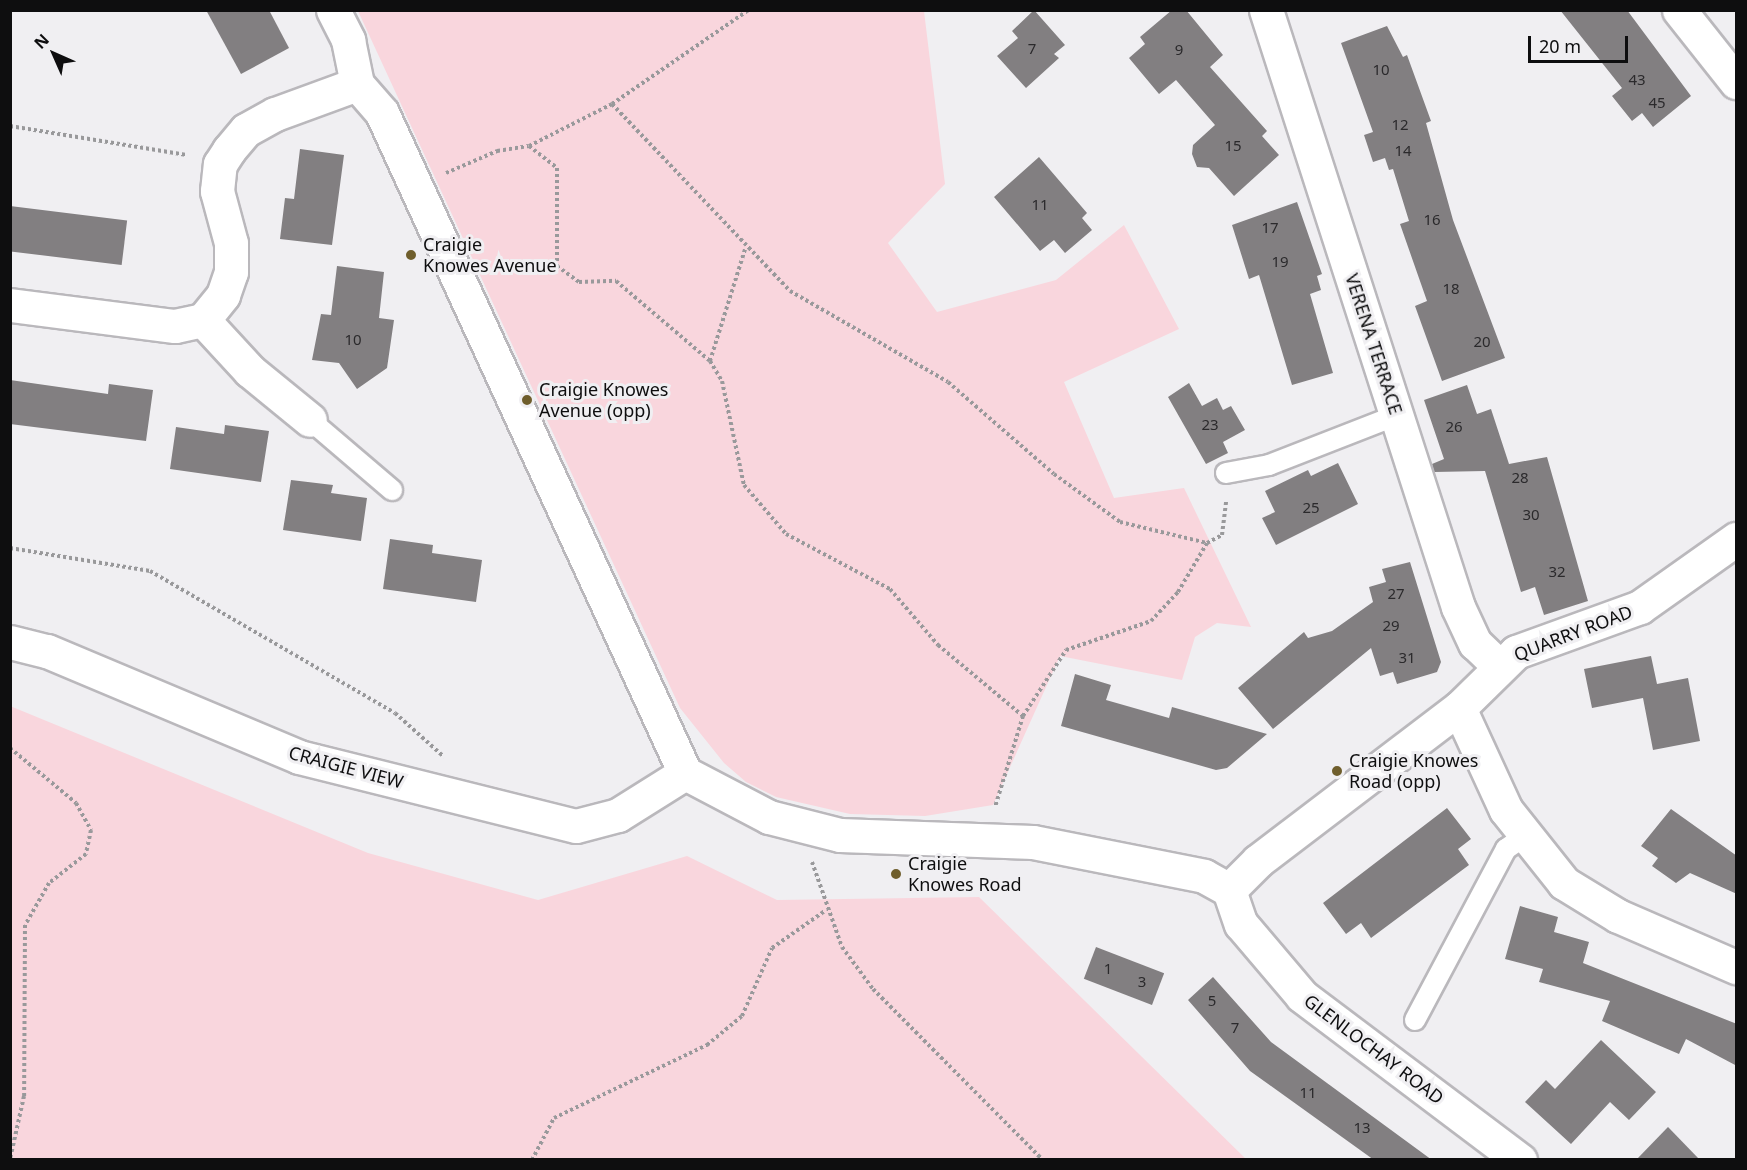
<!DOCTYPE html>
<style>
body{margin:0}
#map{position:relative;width:1747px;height:1170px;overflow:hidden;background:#f0eff2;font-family:"Noto Sans",sans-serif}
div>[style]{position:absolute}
.green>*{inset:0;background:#f9d6dd}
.building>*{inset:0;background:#827f81;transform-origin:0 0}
.path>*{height:4px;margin-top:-2px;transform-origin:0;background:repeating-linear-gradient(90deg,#99999b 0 3px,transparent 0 6px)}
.roads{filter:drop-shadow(2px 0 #bab8bc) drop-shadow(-2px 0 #bab8bc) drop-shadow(0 2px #bab8bc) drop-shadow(0 -2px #bab8bc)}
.service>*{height:20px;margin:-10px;padding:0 10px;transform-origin:10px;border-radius:10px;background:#fff}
.minor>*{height:33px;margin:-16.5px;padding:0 16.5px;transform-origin:16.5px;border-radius:16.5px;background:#fff}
.dots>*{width:16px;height:16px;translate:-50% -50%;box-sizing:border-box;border:3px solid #f0eff2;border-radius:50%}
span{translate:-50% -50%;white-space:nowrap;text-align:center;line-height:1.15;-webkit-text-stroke:6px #f0eff2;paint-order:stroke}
.number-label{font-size:15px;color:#2b2a2c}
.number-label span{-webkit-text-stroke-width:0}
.poi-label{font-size:18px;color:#0e0e0f}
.left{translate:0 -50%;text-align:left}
.street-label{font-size:18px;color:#0e0e0f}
.frame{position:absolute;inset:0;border:12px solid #0e0e0f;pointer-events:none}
.north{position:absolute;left:24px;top:24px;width:60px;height:60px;-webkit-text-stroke:4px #f0eff2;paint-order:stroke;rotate:315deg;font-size:16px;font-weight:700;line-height:24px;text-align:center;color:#0e0e0f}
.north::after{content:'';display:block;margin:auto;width:21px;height:27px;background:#0e0e0f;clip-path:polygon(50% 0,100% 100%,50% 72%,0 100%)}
.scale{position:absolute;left:1528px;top:36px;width:100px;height:27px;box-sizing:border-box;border:3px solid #0e0e0f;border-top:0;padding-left:8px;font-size:18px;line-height:21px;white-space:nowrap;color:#0e0e0f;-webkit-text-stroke:4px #f0eff2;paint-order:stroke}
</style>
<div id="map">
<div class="green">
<div style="clip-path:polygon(358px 11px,924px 11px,945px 184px,888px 243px,937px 312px,1056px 280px,1124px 225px,1179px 329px,1064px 382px,1114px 498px,1184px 488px,1251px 627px,1217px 623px,1195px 637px,1182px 680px,1060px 656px,993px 805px,925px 816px,850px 814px,776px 797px,746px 782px,724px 763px,680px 708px)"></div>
<div style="clip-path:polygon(10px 706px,368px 853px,538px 900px,687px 856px,777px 900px,979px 897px,1246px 1159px,11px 1159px)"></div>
</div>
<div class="building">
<div style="clip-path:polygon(206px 10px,269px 10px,289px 48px,241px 74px)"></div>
<div style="clip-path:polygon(1034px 10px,1065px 45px,1054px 54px,1059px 58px,1026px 88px,997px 56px,1018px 38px,1012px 31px)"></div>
<div style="clip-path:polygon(1172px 10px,1186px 10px,1223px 55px,1210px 67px,1267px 131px,1262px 136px,1279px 155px,1234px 196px,1209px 168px,1197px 167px,1192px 154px,1193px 145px,1215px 125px,1176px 80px,1159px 94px,1129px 58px,1145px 44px,1140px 37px)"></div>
<div style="clip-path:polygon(1560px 10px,1627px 10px,1691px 96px,1653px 127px,1642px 113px,1632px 121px,1612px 96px,1622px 88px)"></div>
<div style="clip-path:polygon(1387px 26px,1403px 57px,1407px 55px,1431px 121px,1426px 123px,1453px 220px,1505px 358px,1442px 381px,1415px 306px,1427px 301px,1400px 224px,1409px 221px,1393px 169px,1389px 170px,1385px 158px,1373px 162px,1364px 135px,1373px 132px,1341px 43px)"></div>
<div style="clip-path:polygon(300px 149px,344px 155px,332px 245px,280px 239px,285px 198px,294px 199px)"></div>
<div style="clip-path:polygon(1039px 157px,1087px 213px,1082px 218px,1092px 230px,1065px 253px,1054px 240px,1040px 251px,994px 197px)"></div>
<div style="clip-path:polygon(1297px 202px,1322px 274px,1317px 276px,1321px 290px,1310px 294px,1333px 373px,1292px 385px,1259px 275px,1249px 279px,1232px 225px)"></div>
<div style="left:10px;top:206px;width:118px;height:45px;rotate:7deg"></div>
<div style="clip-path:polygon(337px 266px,384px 272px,379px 318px,394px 320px,387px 368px,357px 389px,339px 363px,312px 360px,321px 314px,331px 315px)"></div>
<div style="clip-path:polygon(10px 380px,108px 394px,109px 384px,153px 390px,146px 441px,10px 424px)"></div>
<div style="clip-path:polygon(1189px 383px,1202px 406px,1217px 398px,1223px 410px,1231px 406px,1245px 430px,1223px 442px,1228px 453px,1206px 464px,1168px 397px)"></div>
<div style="clip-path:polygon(1467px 385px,1477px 414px,1491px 409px,1509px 464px,1547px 457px,1588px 601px,1544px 615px,1535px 587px,1521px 592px,1485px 471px,1434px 472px,1432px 464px,1444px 459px,1424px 400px)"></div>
<div style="clip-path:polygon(225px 425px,269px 431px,261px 482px,170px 469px,176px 427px,224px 434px)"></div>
<div style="clip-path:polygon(1338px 463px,1358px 504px,1276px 545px,1262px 518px,1275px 512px,1265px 491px,1308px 470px,1311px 476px)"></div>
<div style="clip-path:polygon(291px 480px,333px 485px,331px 493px,367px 498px,361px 541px,283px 530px)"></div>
<div style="clip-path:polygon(390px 539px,433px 545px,432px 553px,482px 560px,476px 602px,383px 589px)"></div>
<div style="clip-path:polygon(1410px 562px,1441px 662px,1437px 672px,1397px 684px,1393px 672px,1380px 676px,1371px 648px,1273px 729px,1238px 688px,1304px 632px,1308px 638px,1332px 631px,1373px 602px,1369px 587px,1386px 582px,1382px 569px)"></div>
<div style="clip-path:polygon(1651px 656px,1657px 684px,1688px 678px,1700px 741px,1653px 750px,1643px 698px,1592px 708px,1584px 669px)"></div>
<div style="clip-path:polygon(1075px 674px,1111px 685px,1106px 700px,1169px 718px,1172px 707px,1267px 734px,1227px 768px,1216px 770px,1061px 726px)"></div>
<div style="clip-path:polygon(1447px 808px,1471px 839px,1458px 849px,1469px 865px,1371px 938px,1361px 923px,1346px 934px,1323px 903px)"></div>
<div style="clip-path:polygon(1671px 809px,1737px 856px,1737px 894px,1690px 873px,1676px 883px,1652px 866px,1658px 858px,1641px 846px)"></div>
<div style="clip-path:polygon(1520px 906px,1558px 917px,1554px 932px,1589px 942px,1583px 963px,1737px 1024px,1737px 1066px,1686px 1039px,1679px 1054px,1602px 1021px,1610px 1001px,1539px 982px,1543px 969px,1505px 959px)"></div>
<div style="left:1096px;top:947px;width:73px;height:34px;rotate:21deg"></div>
<div style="clip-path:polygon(1213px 977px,1271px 1042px,1432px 1160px,1374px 1160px,1250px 1071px,1188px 1000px)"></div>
<div style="clip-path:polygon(1601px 1040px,1656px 1092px,1629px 1120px,1610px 1102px,1571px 1144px,1525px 1102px,1546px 1080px,1555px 1089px)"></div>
<div style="clip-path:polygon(1668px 1127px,1700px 1160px,1636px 1160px)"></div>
</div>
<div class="path">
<div style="left:612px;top:104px;width:258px;rotate:46.4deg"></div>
<div style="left:790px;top:291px;width:182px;rotate:29.9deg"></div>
<div style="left:948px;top:382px;width:140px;rotate:41deg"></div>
<div style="left:1054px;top:474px;width:82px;rotate:36deg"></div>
<div style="left:1120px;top:522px;width:89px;rotate:13.6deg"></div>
<div style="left:10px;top:126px;width:179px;rotate:9.3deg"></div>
<div style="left:529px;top:146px;width:36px;rotate:38deg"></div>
<div style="left:557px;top:168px;width:98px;rotate:90deg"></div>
<div style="left:557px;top:266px;width:27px;rotate:36deg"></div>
<div style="left:579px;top:282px;width:37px;rotate:-2deg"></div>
<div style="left:616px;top:281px;width:123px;rotate:40.4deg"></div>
<div style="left:710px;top:361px;width:23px;rotate:59deg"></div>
<div style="left:722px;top:381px;width:106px;rotate:78.1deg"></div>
<div style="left:744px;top:485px;width:65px;rotate:49.4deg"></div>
<div style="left:786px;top:534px;width:118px;rotate:27.9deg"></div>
<div style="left:890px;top:589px;width:74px;rotate:49.4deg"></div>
<div style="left:938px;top:645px;width:111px;rotate:39.9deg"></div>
<div style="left:1023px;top:716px;width:95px;rotate:107.1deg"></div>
<div style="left:446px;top:173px;width:56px;rotate:-23.3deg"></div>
<div style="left:497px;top:151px;width:32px;rotate:-9deg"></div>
<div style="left:529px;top:146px;width:93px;rotate:-26.8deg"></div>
<div style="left:612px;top:104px;width:166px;rotate:-34.5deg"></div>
<div style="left:710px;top:361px;width:117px;rotate:-72.6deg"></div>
<div style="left:10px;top:548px;width:142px;rotate:9.3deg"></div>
<div style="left:150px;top:571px;width:283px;rotate:30.1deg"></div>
<div style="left:395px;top:713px;width:66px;rotate:41.9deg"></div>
<div style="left:1023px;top:716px;width:79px;rotate:-56.9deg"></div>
<div style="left:1066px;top:650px;width:90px;rotate:-18.8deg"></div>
<div style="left:1151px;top:621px;width:40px;rotate:-47deg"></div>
<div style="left:1178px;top:592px;width:57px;rotate:-59.4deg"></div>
<div style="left:1207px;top:543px;width:17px;rotate:-28deg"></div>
<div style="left:1222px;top:535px;width:35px;rotate:-83deg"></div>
<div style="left:10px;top:748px;width:86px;rotate:39.8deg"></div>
<div style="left:76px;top:803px;width:31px;rotate:61deg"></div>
<div style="left:91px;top:830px;width:25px;rotate:102deg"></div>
<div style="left:86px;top:854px;width:47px;rotate:141.9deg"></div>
<div style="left:49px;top:883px;width:48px;rotate:119.7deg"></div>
<div style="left:25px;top:925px;width:171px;rotate:90.3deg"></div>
<div style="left:24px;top:1096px;width:65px;rotate:102.5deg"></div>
<div style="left:812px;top:862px;width:90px;rotate:70.6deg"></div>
<div style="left:842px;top:947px;width:52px;rotate:53.6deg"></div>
<div style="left:873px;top:989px;width:241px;rotate:45.2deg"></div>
<div style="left:532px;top:1160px;width:47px;rotate:-62.4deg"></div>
<div style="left:554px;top:1118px;width:170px;rotate:-25.5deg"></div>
<div style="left:707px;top:1045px;width:45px;rotate:-39.6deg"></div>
<div style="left:742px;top:1016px;width:74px;rotate:-66.2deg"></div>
<div style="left:772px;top:948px;width:66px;rotate:-35.1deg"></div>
</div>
<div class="roads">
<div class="service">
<div style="left:310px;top:420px;width:108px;rotate:40.5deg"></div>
<div style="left:1226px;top:473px;width:44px;rotate:-10.5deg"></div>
<div style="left:1269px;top:465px;width:137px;rotate:-21.3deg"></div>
<div style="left:1415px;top:1020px;width:194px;rotate:-62deg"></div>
<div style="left:1506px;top:849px;width:21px;rotate:-35deg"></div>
</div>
<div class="minor">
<div style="left:333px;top:10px;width:34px;rotate:63deg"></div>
<div style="left:348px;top:40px;width:45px;rotate:78.4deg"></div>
<div style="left:357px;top:84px;width:38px;rotate:49deg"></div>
<div style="left:382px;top:113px;width:726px;rotate:65.34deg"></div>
<div style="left:685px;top:773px;width:95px;rotate:27.6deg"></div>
<div style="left:769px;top:817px;width:73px;rotate:14.2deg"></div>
<div style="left:840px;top:835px;width:193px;rotate:2.1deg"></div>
<div style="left:1033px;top:842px;width:174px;rotate:11.2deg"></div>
<div style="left:1204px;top:876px;width:29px;rotate:29deg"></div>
<div style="left:1266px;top:10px;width:627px;rotate:72.17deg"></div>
<div style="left:1458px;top:607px;width:40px;rotate:65deg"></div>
<div style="left:1475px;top:643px;width:33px;rotate:44deg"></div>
<div style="left:1679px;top:10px;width:92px;rotate:51.6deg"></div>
<div style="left:10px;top:305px;width:166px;rotate:7.3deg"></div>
<div style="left:175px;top:326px;width:29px;rotate:-12deg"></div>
<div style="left:203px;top:320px;width:32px;rotate:-51deg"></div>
<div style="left:223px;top:295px;width:24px;rotate:-71deg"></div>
<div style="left:231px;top:272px;width:29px;rotate:-90deg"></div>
<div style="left:231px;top:243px;width:54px;rotate:-105.1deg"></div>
<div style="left:217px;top:191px;width:27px;rotate:-84deg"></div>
<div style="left:220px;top:164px;width:17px;rotate:-57deg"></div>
<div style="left:229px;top:150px;width:26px;rotate:-50deg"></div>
<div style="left:246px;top:130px;width:33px;rotate:-29deg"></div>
<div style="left:275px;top:114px;width:87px;rotate:-20.1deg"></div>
<div style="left:203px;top:320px;width:69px;rotate:47.3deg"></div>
<div style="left:250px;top:371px;width:77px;rotate:39.2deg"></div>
<div style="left:10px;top:642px;width:38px;rotate:14deg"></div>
<div style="left:47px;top:651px;width:273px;rotate:22.8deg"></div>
<div style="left:299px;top:757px;width:285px;rotate:14deg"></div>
<div style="left:576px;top:826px;width:43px;rotate:-14.7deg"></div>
<div style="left:618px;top:815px;width:79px;rotate:-32.1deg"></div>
<div style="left:1459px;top:708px;width:112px;rotate:65.3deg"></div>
<div style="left:1506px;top:810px;width:93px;rotate:51.5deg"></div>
<div style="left:1564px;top:883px;width:63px;rotate:31.4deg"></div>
<div style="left:1618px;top:916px;width:129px;rotate:23.4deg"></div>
<div style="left:1229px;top:890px;width:41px;rotate:-45deg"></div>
<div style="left:1258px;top:861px;width:253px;rotate:-37.3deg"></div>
<div style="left:1459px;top:708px;width:80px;rotate:-44.5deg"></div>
<div style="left:1516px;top:652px;width:132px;rotate:-19.9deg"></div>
<div style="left:1640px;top:607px;width:118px;rotate:-35.3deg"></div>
<div style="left:1229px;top:890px;width:36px;rotate:71deg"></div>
<div style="left:1241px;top:924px;width:94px;rotate:49.7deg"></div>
<div style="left:1302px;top:996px;width:273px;rotate:37deg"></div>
</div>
</div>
<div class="dots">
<div style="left:411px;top:255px;background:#6f5e2c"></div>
<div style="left:527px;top:400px;background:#6f5e2c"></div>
<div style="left:1337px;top:771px;background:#6f5e2c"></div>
<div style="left:896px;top:874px;background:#6f5e2c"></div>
</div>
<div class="number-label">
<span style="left:1032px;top:49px">7</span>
<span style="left:1179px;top:50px">9</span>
<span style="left:1381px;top:70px">10</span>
<span style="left:1637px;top:80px">43</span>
<span style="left:1657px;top:103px">45</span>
<span style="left:1400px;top:125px">12</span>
<span style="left:1233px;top:146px">15</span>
<span style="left:1403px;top:151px">14</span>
<span style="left:1040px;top:205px">11</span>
<span style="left:1432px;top:220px">16</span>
<span style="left:1270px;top:228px">17</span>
<span style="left:1280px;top:262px">19</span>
<span style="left:1451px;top:289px">18</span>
<span style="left:353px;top:340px">10</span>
<span style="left:1482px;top:342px">20</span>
<span style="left:1210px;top:425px">23</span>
<span style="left:1454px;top:427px">26</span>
<span style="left:1520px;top:478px">28</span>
<span style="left:1311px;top:508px">25</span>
<span style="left:1531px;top:515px">30</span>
<span style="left:1557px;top:572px">32</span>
<span style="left:1396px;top:594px">27</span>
<span style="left:1391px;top:626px">29</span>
<span style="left:1407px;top:658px">31</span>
<span style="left:1108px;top:969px">1</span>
<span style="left:1142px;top:982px">3</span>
<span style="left:1212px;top:1001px">5</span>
<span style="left:1235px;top:1028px">7</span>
<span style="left:1308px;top:1093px">11</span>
<span style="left:1362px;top:1128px">13</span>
</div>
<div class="poi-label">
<span class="left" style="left:423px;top:255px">Craigie<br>Knowes Avenue</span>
<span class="left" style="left:539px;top:400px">Craigie Knowes<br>Avenue (opp)</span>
<span class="left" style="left:1349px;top:771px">Craigie Knowes<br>Road (opp)</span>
<span class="left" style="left:908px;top:874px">Craigie<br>Knowes Road</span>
</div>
<div class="street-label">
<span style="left:1374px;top:344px;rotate:72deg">VERENA TERRACE</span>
<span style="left:1573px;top:633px;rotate:-21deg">QUARRY ROAD</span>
<span style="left:346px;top:767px;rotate:15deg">CRAIGIE VIEW</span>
<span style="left:1374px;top:1049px;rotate:37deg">GLENLOCHAY ROAD</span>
</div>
<div class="frame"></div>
<div class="north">N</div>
<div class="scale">20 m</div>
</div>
